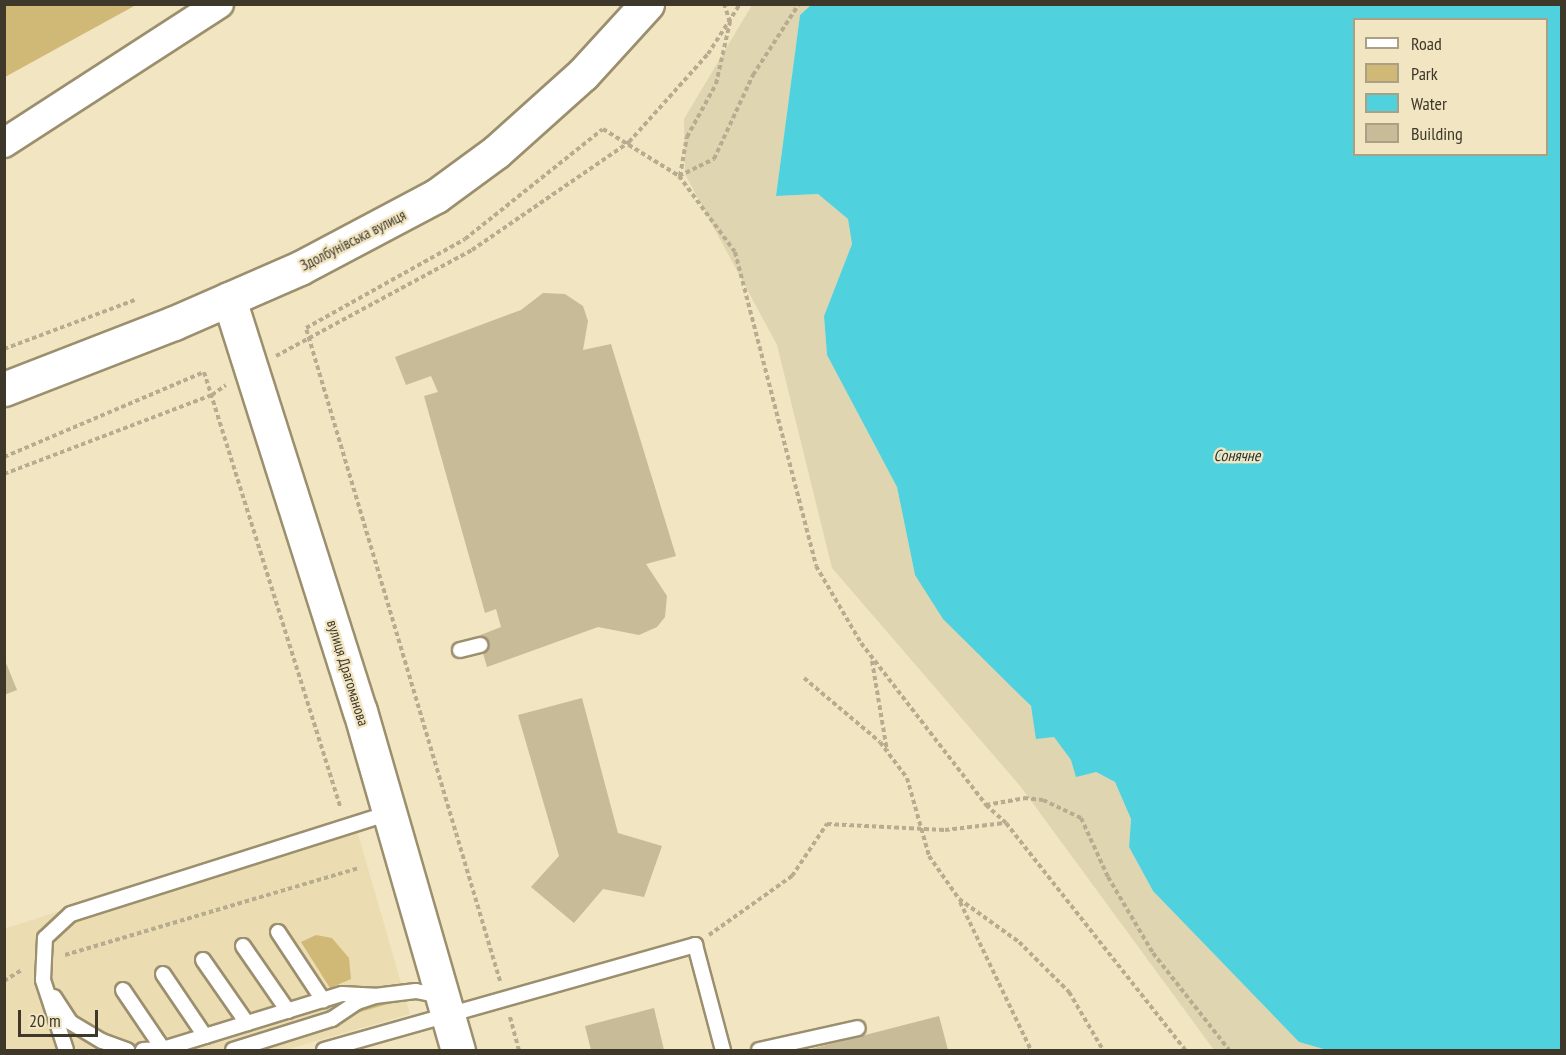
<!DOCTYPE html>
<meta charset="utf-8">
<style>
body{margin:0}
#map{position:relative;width:1566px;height:1055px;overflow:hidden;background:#f2e5c2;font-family:"PT Sans Narrow",sans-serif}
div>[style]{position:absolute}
.built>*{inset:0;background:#ebdcb1}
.green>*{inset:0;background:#d0b977}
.sand>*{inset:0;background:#dfd5b1}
.water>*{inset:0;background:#50d1de}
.building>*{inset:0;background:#c7bb98}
.path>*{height:4px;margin-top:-2px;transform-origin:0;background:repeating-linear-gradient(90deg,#b7ac90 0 4.5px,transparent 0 7.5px)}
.roads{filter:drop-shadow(2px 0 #9b8f6e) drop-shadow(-2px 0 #9b8f6e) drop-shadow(0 2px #9b8f6e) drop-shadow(0 -2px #9b8f6e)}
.lane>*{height:14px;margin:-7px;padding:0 7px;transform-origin:7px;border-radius:7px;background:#fff}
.street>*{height:28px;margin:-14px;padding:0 14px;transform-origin:14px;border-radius:14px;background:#fff}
.secondary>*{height:33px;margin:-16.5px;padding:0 16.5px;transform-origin:16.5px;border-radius:16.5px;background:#fff}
span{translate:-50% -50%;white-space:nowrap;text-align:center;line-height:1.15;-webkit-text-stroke:4.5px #f2e5c2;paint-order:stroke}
.street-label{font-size:15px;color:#3d382a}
.water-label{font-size:16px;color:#1e3437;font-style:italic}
.frame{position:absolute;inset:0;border:6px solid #3d382a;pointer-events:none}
.legend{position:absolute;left:1353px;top:18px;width:195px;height:138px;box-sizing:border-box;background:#f2e5c2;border:2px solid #aaa085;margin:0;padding:8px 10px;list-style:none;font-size:18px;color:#3d382a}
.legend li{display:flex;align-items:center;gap:12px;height:30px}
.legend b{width:30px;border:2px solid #aaa085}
.scale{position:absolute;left:18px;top:1010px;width:80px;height:27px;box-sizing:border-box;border:3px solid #3d382a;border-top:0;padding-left:8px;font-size:18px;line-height:21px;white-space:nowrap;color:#3d382a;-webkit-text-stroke:4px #f2e5c2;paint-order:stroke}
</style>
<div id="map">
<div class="built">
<div style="clip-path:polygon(338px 820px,354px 820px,410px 1014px,285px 1050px,5px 1050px,4px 929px)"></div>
</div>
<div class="green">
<div style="clip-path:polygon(5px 4px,136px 4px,136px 5px,5px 77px)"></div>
<div style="clip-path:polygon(316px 935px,332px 938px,349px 958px,351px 979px,330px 988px,301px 942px)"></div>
<div style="clip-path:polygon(389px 996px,388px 1004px,336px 1019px,346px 1010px)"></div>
</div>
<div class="sand">
<div style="clip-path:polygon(752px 5px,811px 5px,800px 15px,776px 196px,818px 194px,848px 219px,852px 244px,824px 316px,827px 355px,897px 487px,915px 575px,1031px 707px,1037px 738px,1054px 737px,1071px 760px,1115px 782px,1131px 819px,1129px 847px,1153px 891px,1299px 1042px,1327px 1050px,1214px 1050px,1021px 787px,832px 568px,777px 345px,685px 174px,684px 119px)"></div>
</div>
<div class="water">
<div style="clip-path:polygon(evenodd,811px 5px,1561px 5px,1561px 1050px,1327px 1050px,1299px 1042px,1153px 891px,1129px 847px,1131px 819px,1115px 782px,1096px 772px,1076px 777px,1071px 760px,1054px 737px,1036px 739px,1031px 706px,943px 619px,915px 575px,897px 487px,827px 355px,824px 316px,852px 244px,848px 219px,818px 194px,776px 196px,800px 15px,811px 5px,1354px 20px,1546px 20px,1546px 154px,1354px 154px,1354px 20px)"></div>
</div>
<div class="building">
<div style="clip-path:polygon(543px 293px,565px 294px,583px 306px,588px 321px,583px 350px,611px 344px,676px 556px,646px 564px,667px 596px,665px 617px,657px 627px,639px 635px,598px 627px,487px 667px,478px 636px,501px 627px,496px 609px,485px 613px,424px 396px,438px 392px,431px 376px,406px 385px,395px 357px,521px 310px)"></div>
<div style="clip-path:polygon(4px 658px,17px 690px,4px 695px)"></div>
<div style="clip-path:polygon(582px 698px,618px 833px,662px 846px,644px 897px,603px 889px,574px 923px,531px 887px,559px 856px,518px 715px)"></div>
<div style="clip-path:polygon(654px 1008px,664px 1050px,591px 1050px,585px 1026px)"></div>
<div style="clip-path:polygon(939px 1016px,948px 1050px,807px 1050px)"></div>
</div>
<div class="path">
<div style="left:679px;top:176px;width:39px;rotate:-26deg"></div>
<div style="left:714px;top:159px;width:93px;rotate:-65.1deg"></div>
<div style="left:753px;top:75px;width:85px;rotate:-57.1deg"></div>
<div style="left:680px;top:176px;width:40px;rotate:-80deg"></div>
<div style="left:687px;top:137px;width:60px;rotate:-61.3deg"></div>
<div style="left:716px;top:84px;width:64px;rotate:-77.3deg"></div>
<div style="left:730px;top:22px;width:19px;rotate:-108deg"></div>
<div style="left:4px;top:349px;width:140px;rotate:-20.5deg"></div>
<div style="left:276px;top:356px;width:223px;rotate:-28.4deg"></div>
<div style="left:472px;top:250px;width:191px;rotate:-34.5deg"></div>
<div style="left:629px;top:142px;width:118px;rotate:-48.1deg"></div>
<div style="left:708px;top:54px;width:59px;rotate:-57.4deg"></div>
<div style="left:4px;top:457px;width:217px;rotate:-23deg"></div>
<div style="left:204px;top:372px;width:457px;rotate:72.6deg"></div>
<div style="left:4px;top:474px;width:222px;rotate:-20.8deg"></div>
<div style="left:212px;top:395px;width:17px;rotate:-36deg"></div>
<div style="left:872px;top:661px;width:91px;rotate:80.5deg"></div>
<div style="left:804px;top:678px;width:99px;rotate:40.1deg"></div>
<div style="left:880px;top:742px;width:45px;rotate:53.1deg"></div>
<div style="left:907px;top:778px;width:81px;rotate:74.2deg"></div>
<div style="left:929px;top:856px;width:52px;rotate:55.1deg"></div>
<div style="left:959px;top:899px;width:74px;rotate:35.6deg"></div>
<div style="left:1019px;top:942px;width:71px;rotate:45deg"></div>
<div style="left:1069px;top:992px;width:67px;rotate:59.6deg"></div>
<div style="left:986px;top:805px;width:39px;rotate:-10deg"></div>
<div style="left:1024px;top:798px;width:19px;rotate:6deg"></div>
<div style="left:1043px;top:800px;width:42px;rotate:25.3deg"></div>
<div style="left:1081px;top:818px;width:65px;rotate:65.4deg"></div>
<div style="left:1108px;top:877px;width:88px;rotate:59.4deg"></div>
<div style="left:1153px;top:953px;width:123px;rotate:51.9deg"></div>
<div style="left:960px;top:902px;width:164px;rotate:64.4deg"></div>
<div style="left:709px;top:935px;width:102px;rotate:-35.4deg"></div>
<div style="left:792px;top:876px;width:63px;rotate:-56.1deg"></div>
<div style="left:827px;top:824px;width:118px;rotate:2.9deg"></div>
<div style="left:945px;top:830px;width:60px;rotate:-6.7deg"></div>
<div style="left:65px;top:955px;width:306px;rotate:-16.5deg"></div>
<div style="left:4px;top:981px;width:22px;rotate:-32deg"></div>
<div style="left:500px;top:981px;width:681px;rotate:-106.55deg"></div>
<div style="left:306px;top:328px;width:182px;rotate:-29.2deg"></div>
<div style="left:465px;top:239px;width:176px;rotate:-38.6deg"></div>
<div style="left:603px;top:129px;width:89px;rotate:31.7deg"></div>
<div style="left:679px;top:176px;width:94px;rotate:53.6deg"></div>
<div style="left:735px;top:252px;width:324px;rotate:75.5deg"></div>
<div style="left:816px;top:566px;width:89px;rotate:59.7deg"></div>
<div style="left:861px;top:643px;width:205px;rotate:52.3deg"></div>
<div style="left:986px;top:805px;width:27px;rotate:42deg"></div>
<div style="left:1006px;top:823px;width:289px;rotate:51.7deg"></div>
<div style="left:510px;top:1017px;width:34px;rotate:75deg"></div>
</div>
<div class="roads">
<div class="lane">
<div style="left:460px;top:650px;width:21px;rotate:-14deg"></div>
<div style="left:278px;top:932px;width:82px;rotate:56.5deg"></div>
<div style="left:243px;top:946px;width:79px;rotate:55.3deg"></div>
<div style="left:203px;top:960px;width:77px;rotate:55.1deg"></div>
<div style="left:163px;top:974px;width:75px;rotate:55.9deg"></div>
<div style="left:123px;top:990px;width:71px;rotate:55.9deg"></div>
<div style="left:54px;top:997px;width:30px;rotate:57deg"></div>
<div style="left:70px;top:1022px;width:37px;rotate:31deg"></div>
<div style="left:102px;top:1041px;width:27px;rotate:20deg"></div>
<div style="left:66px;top:1050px;width:74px;rotate:-108.2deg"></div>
<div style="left:43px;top:980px;width:42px;rotate:-87.3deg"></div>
<div style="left:45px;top:938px;width:35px;rotate:-43deg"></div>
<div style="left:71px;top:914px;width:334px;rotate:-17.6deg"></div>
<div style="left:143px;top:1050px;width:20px;rotate:-3deg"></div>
<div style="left:163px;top:1049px;width:187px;rotate:-17.1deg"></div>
<div style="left:342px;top:994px;width:33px;rotate:3deg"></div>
<div style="left:233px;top:1050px;width:104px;rotate:-17.4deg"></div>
<div style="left:332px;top:1019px;width:30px;rotate:-34deg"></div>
<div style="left:357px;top:1002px;width:19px;rotate:-18deg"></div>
<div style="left:375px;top:996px;width:41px;rotate:-7deg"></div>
<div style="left:416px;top:991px;width:25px;rotate:11deg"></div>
<div style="left:324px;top:1050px;width:386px;rotate:-15.8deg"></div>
<div style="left:695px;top:945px;width:109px;rotate:75.1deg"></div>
<div style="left:759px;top:1050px;width:101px;rotate:-12.5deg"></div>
</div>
<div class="street">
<div style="left:4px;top:143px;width:256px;rotate:-32.9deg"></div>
</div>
<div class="secondary">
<div style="left:229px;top:299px;width:432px;rotate:72.4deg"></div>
<div style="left:360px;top:711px;width:353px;rotate:73.9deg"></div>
<div style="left:4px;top:389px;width:182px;rotate:-21.2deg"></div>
<div style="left:174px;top:323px;width:137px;rotate:-23.6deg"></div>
<div style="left:300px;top:268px;width:154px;rotate:-27.9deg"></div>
<div style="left:436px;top:196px;width:74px;rotate:-36.3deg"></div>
<div style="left:496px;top:152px;width:117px;rotate:-41.9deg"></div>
<div style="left:583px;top:74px;width:95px;rotate:-47.6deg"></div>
</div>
</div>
<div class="street-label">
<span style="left:353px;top:240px;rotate:-27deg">Здолбунівська вулиця</span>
<span style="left:348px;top:673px;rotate:73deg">вулиця Драгоманова</span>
</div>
<div class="water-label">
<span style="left:1237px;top:455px">Сонячне</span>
</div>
<div class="frame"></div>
<ul class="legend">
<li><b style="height:8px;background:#fff"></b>Road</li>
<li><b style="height:16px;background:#d0b977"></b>Park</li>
<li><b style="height:16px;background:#50d1de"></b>Water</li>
<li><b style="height:16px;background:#c7bb98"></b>Building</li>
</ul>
<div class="scale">20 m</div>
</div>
